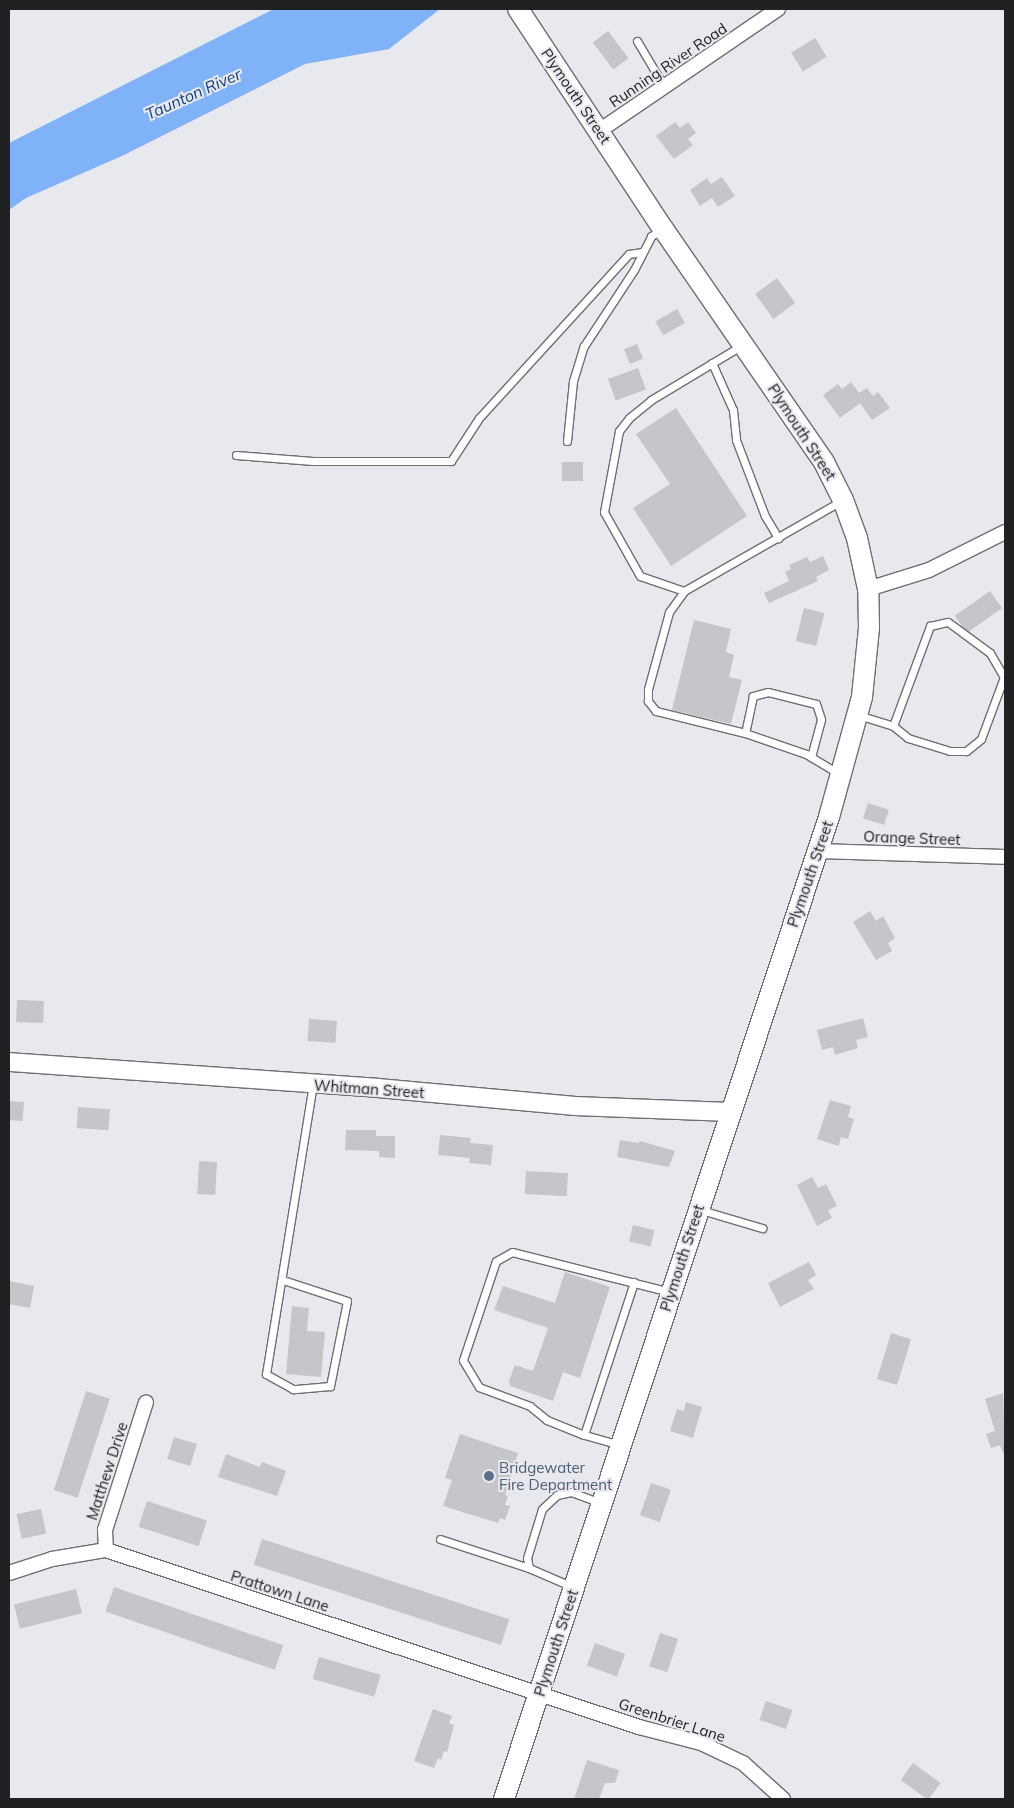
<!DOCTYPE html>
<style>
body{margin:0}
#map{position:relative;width:1014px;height:1808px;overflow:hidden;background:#e7e9ee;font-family:Mulish,sans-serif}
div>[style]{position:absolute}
.water>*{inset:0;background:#80b2f8}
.building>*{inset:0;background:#c4c6ca;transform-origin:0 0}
.roads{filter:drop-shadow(1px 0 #6d6f73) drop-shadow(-1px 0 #6d6f73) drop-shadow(0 1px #6d6f73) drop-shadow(0 -1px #6d6f73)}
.service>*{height:7px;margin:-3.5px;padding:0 3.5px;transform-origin:3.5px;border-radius:3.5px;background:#fff}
.minor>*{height:14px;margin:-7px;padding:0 7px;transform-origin:7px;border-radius:7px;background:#fff}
.tertiary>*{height:18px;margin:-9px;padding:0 9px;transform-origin:9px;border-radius:9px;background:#fff}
.secondary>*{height:20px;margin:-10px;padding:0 10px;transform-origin:10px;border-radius:10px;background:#fff}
.dots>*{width:14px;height:14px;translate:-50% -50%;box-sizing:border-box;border:2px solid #e7e9ee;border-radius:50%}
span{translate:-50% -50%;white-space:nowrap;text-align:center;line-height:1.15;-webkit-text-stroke:4px #e7e9ee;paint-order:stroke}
.street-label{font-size:15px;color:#202123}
.service-label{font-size:15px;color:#4e5e75}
.left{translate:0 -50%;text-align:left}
.water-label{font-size:16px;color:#12407e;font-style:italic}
.frame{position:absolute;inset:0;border:10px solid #202123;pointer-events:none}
</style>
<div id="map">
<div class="water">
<div style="clip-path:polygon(274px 9px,440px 9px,389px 49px,305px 64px,124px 155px,26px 198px,9px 210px,9px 143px)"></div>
</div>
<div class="building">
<div style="left:608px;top:31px;width:34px;height:19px;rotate:53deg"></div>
<div style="left:815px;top:38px;width:22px;height:28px;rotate:58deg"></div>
<div style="clip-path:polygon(675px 122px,680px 128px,688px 122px,696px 133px,688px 139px,693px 145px,674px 159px,656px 136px)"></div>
<div style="clip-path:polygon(722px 177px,735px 196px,718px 207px,712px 198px,700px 206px,690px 190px,707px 178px,711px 184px)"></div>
<div style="left:777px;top:278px;width:31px;height:27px;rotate:54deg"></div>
<div style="left:677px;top:309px;width:16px;height:25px;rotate:60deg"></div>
<div style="left:637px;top:344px;width:16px;height:14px;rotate:68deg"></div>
<div style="left:638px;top:368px;width:23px;height:32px;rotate:70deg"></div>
<div style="clip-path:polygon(851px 382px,859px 393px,867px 388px,873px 396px,878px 392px,890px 408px,872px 420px,860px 403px,840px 418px,823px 395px,838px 384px,842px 389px)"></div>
<div style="clip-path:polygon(676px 408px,747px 516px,671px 566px,633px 508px,670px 484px,636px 434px)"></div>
<div style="left:562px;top:462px;width:21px;height:19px"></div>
<div style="clip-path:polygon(823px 556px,829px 570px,816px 577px,818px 581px,769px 603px,764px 593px,789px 581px,785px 572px,791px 569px,789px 565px,807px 557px,810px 562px)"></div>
<div style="left:990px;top:591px;width:21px;height:43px;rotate:55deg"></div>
<div style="left:804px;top:608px;width:21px;height:34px;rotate:14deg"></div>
<div style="clip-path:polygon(694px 620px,731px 629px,726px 652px,734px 655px,729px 677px,742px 680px,731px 724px,672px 710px)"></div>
<div style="left:868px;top:803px;width:22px;height:16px;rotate:18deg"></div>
<div style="clip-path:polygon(870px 911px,876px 921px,883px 916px,895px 938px,888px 943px,892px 951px,876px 960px,853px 922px)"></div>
<div style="left:17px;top:1000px;width:27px;height:22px;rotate:2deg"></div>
<div style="clip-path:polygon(863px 1018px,868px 1037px,856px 1040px,858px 1048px,835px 1055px,833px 1047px,822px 1050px,817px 1030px)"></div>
<div style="left:309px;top:1019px;width:28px;height:22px;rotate:4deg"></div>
<div style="clip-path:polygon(830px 1100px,851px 1106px,848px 1117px,854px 1119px,848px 1139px,841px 1137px,839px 1146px,817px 1139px)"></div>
<div style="left:9px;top:1101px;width:15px;height:19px;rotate:4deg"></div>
<div style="left:78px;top:1107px;width:32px;height:21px;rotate:4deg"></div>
<div style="clip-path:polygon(346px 1130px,376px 1130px,376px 1136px,395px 1136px,395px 1158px,379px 1157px,379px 1151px,345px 1150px)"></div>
<div style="clip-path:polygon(440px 1135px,471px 1138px,470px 1143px,493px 1145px,491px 1165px,469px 1163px,470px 1158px,438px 1155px)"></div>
<div style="clip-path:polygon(620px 1140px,639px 1143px,640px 1141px,675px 1151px,669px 1167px,617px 1157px)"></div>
<div style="left:199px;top:1161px;width:18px;height:33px;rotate:3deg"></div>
<div style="left:526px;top:1171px;width:42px;height:23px;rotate:3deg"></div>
<div style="clip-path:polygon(812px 1177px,818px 1188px,826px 1184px,837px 1206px,828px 1210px,832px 1218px,817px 1226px,797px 1185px)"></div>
<div style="left:633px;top:1225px;width:22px;height:17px;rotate:13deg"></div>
<div style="clip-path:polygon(809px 1262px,816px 1275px,808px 1280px,814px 1289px,780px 1307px,768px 1283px)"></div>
<div style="clip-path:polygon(565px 1272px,610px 1287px,580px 1378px,563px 1372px,553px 1401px,510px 1386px,509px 1381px,515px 1365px,533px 1371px,548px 1328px,494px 1310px,503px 1286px,555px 1303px)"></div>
<div style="clip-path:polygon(9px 1281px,34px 1286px,30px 1308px,9px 1304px)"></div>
<div style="clip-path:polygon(292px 1306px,309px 1308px,307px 1331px,325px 1332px,321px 1377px,286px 1374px)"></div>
<div style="left:891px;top:1333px;width:21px;height:48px;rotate:17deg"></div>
<div style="left:86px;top:1391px;width:25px;height:104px;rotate:18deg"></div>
<div style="clip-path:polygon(1003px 1393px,1005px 1453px,1003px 1453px,1000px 1445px,991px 1448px,986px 1434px,995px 1431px,985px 1399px)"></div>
<div style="clip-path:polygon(686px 1402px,702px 1407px,693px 1438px,670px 1431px,677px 1409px,684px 1411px)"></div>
<div style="clip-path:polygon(460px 1434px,518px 1453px,505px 1495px,508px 1496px,505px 1505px,510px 1506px,505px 1520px,500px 1518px,498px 1523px,443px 1506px,452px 1480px,445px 1478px)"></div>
<div style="left:174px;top:1437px;width:24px;height:23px;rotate:17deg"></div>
<div style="clip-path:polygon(226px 1454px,260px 1467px,262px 1462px,286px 1471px,277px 1496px,218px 1477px)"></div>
<div style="left:651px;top:1483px;width:21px;height:34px;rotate:19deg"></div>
<div style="left:147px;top:1501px;width:63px;height:27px;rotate:18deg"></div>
<div style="left:41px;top:1509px;width:25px;height:25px;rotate:78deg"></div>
<div style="left:262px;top:1539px;width:260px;height:27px;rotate:18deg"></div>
<div style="left:114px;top:1587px;width:179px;height:26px;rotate:19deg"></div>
<div style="left:76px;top:1589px;width:25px;height:64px;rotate:76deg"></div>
<div style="left:660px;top:1633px;width:19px;height:35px;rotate:18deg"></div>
<div style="left:595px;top:1643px;width:32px;height:24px;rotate:20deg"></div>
<div style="left:319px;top:1657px;width:64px;height:23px;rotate:16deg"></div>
<div style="left:766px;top:1701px;width:28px;height:20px;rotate:19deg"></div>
<div style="clip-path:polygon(433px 1709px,452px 1716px,449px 1723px,454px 1725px,447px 1752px,444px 1751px,441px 1760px,438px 1758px,434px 1768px,414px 1761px)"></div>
<div style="clip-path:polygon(587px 1760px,619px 1770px,615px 1783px,605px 1783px,599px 1799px,574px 1799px)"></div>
<div style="left:913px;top:1763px;width:34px;height:21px;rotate:36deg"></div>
</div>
<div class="roads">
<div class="service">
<div style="left:637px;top:41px;width:55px;rotate:59.2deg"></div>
<div style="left:712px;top:363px;width:51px;rotate:65.9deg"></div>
<div style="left:733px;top:410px;width:30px;rotate:84deg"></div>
<div style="left:736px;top:440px;width:81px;rotate:69.1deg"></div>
<div style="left:765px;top:516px;width:26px;rotate:59deg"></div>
<div style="left:567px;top:441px;width:60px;rotate:-84.3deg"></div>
<div style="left:573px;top:381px;width:37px;rotate:-73deg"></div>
<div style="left:584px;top:346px;width:91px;rotate:-56.7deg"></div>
<div style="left:634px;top:270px;width:38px;rotate:-63deg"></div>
<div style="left:651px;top:236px;width:14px;rotate:-30deg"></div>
<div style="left:236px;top:455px;width:77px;rotate:4.5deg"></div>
<div style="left:313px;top:461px;width:138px"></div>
<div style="left:451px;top:461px;width:51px;rotate:-56.9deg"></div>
<div style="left:479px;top:418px;width:222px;rotate:-47.6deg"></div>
<div style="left:629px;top:254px;width:13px;rotate:-9deg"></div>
<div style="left:684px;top:591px;width:46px;rotate:-161.2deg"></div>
<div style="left:640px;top:576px;width:73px;rotate:-119.4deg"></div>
<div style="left:604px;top:512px;width:82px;rotate:-79.5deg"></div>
<div style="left:619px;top:431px;width:16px;rotate:-52deg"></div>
<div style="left:629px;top:418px;width:28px;rotate:-39deg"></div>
<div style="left:651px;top:400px;width:105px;rotate:-31deg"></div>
<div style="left:858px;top:715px;width:37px;rotate:17deg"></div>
<div style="left:893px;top:726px;width:107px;rotate:-69.7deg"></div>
<div style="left:930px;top:626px;width:18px;rotate:-13deg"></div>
<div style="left:948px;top:622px;width:52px;rotate:36.4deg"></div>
<div style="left:990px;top:653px;width:28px;rotate:60deg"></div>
<div style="left:1004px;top:677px;width:66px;rotate:110.4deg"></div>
<div style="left:981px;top:739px;width:19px;rotate:141deg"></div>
<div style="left:966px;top:751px;width:16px;rotate:180deg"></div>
<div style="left:950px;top:751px;width:44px;rotate:-162.8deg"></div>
<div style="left:908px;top:738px;width:19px;rotate:-141deg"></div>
<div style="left:745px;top:733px;width:92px;rotate:-166.1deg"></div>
<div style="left:656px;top:711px;width:13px;rotate:-129deg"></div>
<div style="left:648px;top:701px;width:12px;rotate:-90deg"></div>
<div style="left:648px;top:689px;width:80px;rotate:-74.7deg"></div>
<div style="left:669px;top:612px;width:26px;rotate:-54deg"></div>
<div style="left:684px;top:591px;width:181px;rotate:-29.8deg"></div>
<div style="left:811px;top:757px;width:39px;rotate:-75deg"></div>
<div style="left:821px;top:719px;width:16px;rotate:-108deg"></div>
<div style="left:816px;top:704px;width:49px;rotate:-166deg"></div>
<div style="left:768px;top:692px;width:16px;rotate:165deg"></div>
<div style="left:753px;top:696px;width:38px;rotate:102deg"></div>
<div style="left:745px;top:733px;width:65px;rotate:19deg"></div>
<div style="left:806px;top:754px;width:37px;rotate:31deg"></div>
<div style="left:701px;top:1210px;width:64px;rotate:16.4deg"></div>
<div style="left:283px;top:1280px;width:67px;rotate:18.2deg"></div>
<div style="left:347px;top:1301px;width:87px;rotate:101.3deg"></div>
<div style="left:330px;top:1386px;width:37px;rotate:175deg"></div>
<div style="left:293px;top:1389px;width:31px;rotate:-151deg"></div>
<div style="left:266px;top:1374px;width:293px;rotate:-80.8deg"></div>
<div style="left:584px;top:1435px;width:161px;rotate:-71.9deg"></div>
<div style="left:620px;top:1445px;width:37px;rotate:-164deg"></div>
<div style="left:584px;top:1435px;width:40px;rotate:-158deg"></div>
<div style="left:547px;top:1420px;width:22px;rotate:-141deg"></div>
<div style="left:530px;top:1406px;width:54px;rotate:-159.6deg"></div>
<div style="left:479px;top:1387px;width:31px;rotate:-121deg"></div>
<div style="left:463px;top:1360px;width:104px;rotate:-71.6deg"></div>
<div style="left:496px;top:1261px;width:18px;rotate:-29deg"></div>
<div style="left:512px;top:1252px;width:163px;rotate:14.2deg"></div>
<div style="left:440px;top:1539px;width:94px;rotate:18deg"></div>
<div style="left:573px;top:1587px;width:48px;rotate:-156.6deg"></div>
<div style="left:529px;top:1568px;width:10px;rotate:-101deg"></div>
<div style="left:527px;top:1558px;width:51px;rotate:-73deg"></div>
<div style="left:542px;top:1509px;width:21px;rotate:-43deg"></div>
<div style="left:557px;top:1495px;width:14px;rotate:-12deg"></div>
<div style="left:571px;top:1492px;width:30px;rotate:20deg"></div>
</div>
<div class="minor">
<div style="left:599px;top:131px;width:217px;rotate:-34.3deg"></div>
<div style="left:868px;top:589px;width:64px;rotate:-17.3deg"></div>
<div style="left:929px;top:570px;width:85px;rotate:-26.6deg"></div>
<div style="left:817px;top:851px;width:188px;rotate:1.8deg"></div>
<div style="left:106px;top:1550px;width:20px;rotate:-93deg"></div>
<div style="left:105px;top:1530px;width:134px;rotate:-72.2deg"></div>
<div style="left:9px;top:1573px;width:45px;rotate:-18deg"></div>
<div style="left:52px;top:1559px;width:55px;rotate:-9.5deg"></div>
<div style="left:106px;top:1550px;width:562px;rotate:18.37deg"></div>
<div style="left:639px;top:1727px;width:64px;rotate:14.5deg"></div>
<div style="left:701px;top:1743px;width:47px;rotate:25.5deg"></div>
<div style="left:743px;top:1763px;width:54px;rotate:42deg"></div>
</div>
<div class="tertiary">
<div style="left:9px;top:1062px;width:370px;rotate:4deg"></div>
<div style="left:378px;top:1088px;width:198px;rotate:5.2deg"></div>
<div style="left:575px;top:1106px;width:155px;rotate:2.2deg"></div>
</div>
<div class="secondary">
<div style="left:504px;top:1799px;width:1034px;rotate:-71.69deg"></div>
<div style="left:829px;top:817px;width:124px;rotate:-74.6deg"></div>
<div style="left:862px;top:697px;width:69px;rotate:-84.2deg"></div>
<div style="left:869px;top:628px;width:39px;rotate:-91deg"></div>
<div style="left:868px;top:589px;width:52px;rotate:-102.2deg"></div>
<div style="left:857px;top:538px;width:40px;rotate:-110.2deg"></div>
<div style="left:843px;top:500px;width:42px;rotate:-116.6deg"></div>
<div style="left:824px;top:462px;width:283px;rotate:-124.6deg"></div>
<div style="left:663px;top:229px;width:263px;rotate:-123.4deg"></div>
</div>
</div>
<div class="dots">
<div style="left:489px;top:1476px;background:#5c6f8a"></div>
</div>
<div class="street-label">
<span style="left:668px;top:65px;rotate:-34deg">Running River Road</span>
<span style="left:576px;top:96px;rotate:56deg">Plymouth Street</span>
<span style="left:802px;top:432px;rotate:57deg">Plymouth Street</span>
<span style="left:912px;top:838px;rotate:2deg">Orange Street</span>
<span style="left:810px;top:874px;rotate:-71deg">Plymouth Street</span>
<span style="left:369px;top:1089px;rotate:4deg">Whitman Street</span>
<span style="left:682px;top:1258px;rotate:-72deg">Plymouth Street</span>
<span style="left:107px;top:1471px;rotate:-72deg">Matthew Drive</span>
<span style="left:280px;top:1591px;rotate:18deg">Prattown Lane</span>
<span style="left:556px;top:1643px;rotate:-72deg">Plymouth Street</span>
<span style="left:672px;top:1720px;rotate:18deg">Greenbrier Lane</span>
</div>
<div class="service-label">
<span class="left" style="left:499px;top:1476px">Bridgewater<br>Fire Department</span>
</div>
<div class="water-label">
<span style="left:193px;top:94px;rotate:-24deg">Taunton River</span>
</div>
<div class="frame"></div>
</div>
